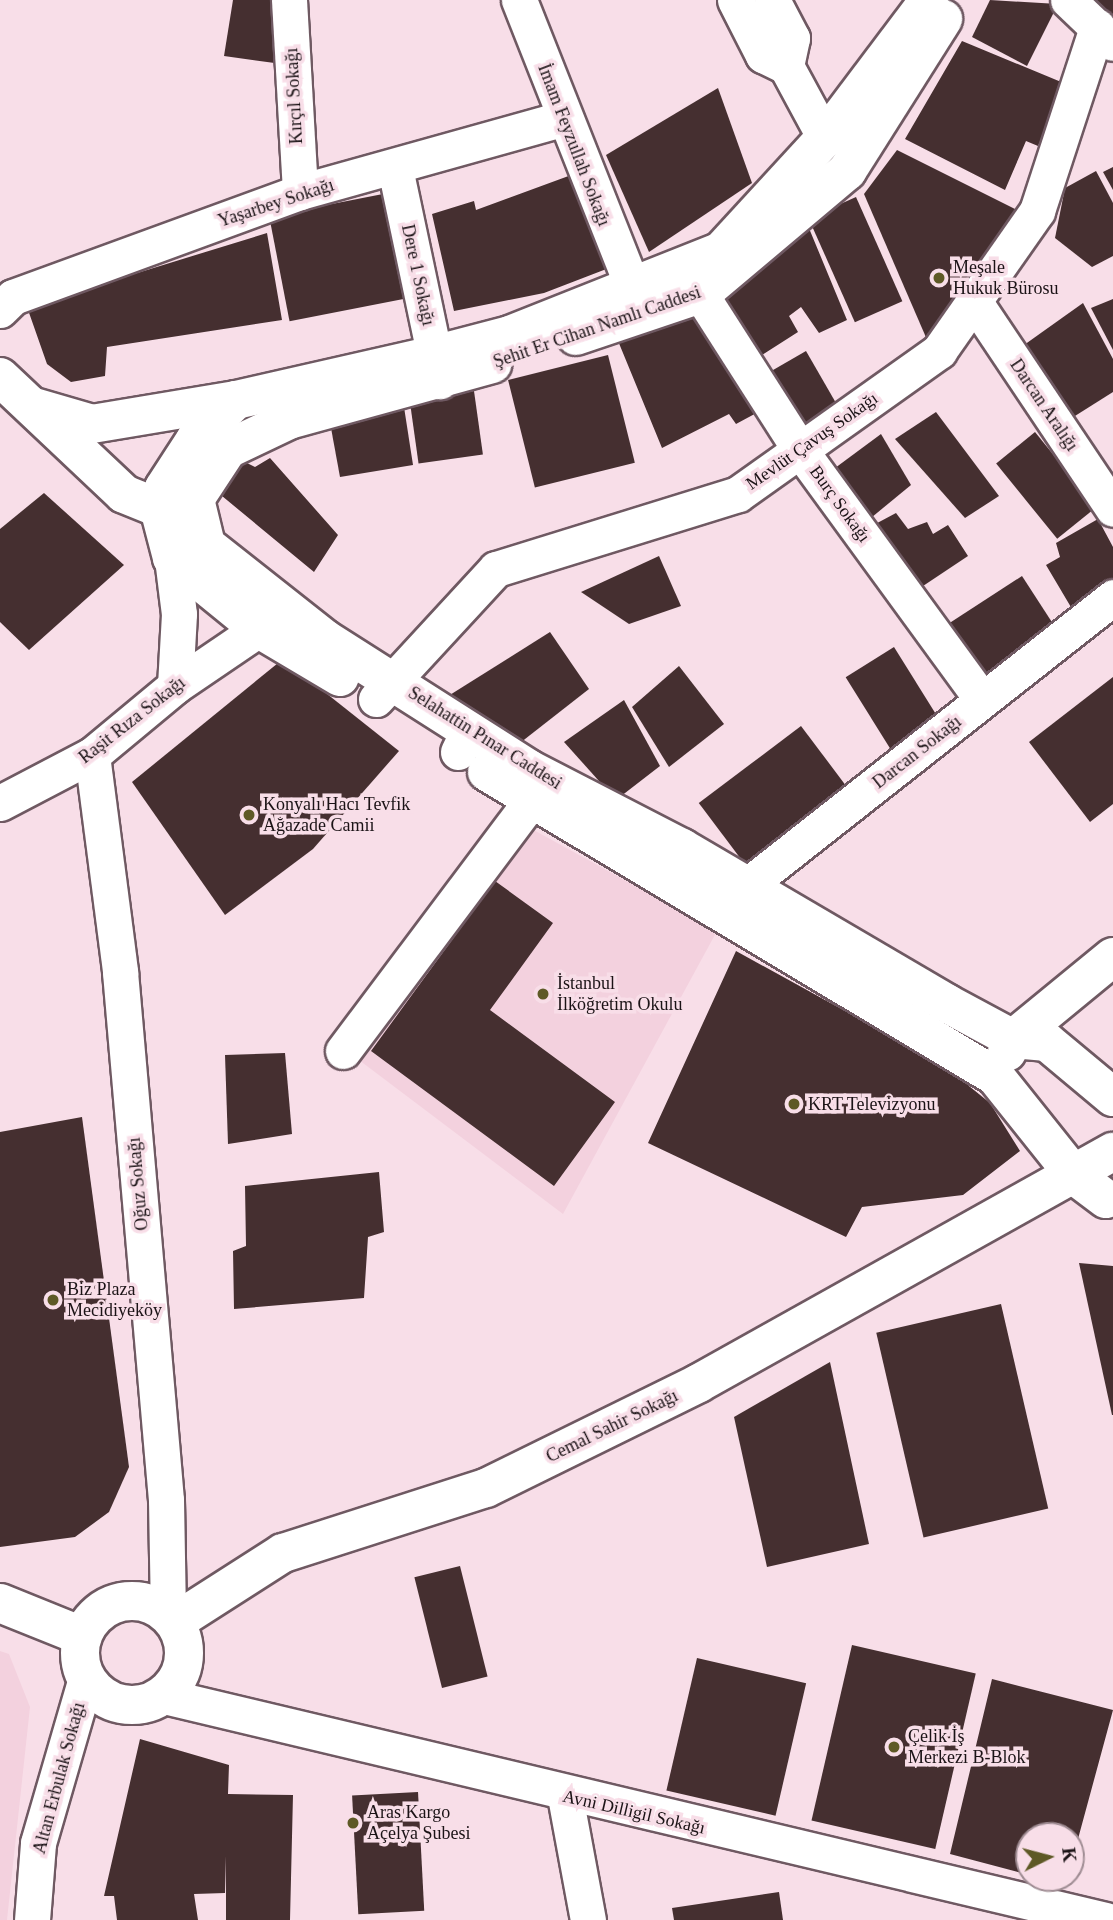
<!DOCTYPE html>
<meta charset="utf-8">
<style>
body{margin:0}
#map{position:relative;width:1113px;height:1920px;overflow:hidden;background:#f8dee8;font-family:Georgia,serif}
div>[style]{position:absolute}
.built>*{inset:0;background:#f3d1de}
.building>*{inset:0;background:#452f30;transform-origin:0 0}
.roads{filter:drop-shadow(2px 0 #6f5962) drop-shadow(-2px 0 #6f5962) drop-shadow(0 2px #6f5962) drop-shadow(0 -2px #6f5962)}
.minor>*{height:35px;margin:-17.5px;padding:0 17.5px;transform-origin:17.5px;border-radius:17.5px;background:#fff}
.tertiary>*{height:38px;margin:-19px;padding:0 19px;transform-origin:19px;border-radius:19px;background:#fff}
.tertiary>.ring{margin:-19px;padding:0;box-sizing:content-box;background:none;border:38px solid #fff;border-radius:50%}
.dots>*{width:19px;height:19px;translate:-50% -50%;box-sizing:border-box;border:4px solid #f8dee8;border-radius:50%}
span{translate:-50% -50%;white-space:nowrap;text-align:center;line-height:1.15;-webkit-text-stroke:7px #f8dee8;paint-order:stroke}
.street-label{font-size:18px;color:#1b1316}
.poi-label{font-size:18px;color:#1b1316}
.left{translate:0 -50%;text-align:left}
.north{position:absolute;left:1015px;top:1822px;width:70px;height:70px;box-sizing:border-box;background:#f8dee8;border:2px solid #a08d94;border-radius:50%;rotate:84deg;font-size:19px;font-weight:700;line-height:28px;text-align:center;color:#1b1316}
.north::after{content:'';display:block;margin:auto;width:24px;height:32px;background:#5e5926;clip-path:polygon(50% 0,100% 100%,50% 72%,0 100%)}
</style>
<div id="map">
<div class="built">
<div style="clip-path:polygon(530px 828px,717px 931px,563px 1214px,355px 1057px)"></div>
<div style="clip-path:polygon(0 1651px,9px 1654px,30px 1707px,7px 1920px,0 1920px)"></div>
</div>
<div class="building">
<div style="clip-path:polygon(233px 0,281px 0,282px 64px,224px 56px)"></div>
<div style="clip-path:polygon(990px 0,1058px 4px,1027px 66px,972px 37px)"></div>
<div style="clip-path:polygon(1088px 0,1113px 0,1113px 31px)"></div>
<div style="clip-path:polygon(962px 41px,1066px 84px,1038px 146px,1026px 141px,1005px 190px,905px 139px)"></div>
<div style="clip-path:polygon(718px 88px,752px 183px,649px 252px,606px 155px)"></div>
<div style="clip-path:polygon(897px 150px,1025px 214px,928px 342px,864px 194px)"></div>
<div style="clip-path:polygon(1113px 167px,1113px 190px,1103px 172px)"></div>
<div style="clip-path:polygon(1096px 171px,1113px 203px,1113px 256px,1092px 267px,1055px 238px,1065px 188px)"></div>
<div style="clip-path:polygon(574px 174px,609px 268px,544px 293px,454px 311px,432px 214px,474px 201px,476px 210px)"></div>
<div style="left:383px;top:194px;width:107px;height:116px;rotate:79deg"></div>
<div style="left:856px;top:197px;width:114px;height:52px;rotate:66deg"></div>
<div style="clip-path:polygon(806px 221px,847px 320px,819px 333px,801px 307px,789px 316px,798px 332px,762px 355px,719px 288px)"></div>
<div style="clip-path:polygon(267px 233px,282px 320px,107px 347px,105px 376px,71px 382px,47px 364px,27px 307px)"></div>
<div style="clip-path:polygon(1113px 299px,1113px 350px,1091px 308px)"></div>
<div style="clip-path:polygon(693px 303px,762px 410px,736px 424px,729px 414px,662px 448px,616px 336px)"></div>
<div style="clip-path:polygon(1083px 303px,1113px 359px,1113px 392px,1067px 421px,1017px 350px)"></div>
<div style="left:806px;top:351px;width:62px;height:46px;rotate:60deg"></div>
<div style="left:608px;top:355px;width:111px;height:103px;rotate:76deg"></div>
<div style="left:474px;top:391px;width:64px;height:65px;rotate:82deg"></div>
<div style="clip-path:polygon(404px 407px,413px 465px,340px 477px,331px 428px,339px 417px)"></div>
<div style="clip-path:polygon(936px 412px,999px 496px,965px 518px,895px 439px)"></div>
<div style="left:1035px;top:432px;width:97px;height:50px;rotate:51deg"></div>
<div style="clip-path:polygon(881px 434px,911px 485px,866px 522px,831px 471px)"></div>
<div style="clip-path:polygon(237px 458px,255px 467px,270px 458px,338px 535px,314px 572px,216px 491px)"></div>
<div style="clip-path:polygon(44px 493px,124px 565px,29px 650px,0 622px,0 529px)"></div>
<div style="clip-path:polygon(896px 513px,908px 529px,927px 522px,933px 534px,948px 525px,968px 556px,914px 592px,866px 529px)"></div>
<div style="clip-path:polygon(1098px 519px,1113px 547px,1113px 590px,1078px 619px,1046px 565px,1060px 557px,1056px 543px)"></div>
<div style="clip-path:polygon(659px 556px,681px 606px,629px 624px,581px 592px)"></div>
<div style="left:1022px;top:576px;width:67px;height:96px;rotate:57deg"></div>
<div style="clip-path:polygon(550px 632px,589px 689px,511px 750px,445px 698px)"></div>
<div style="left:894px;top:647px;width:86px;height:57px;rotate:58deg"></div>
<div style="clip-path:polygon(283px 659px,399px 751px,313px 849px,225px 915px,132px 782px)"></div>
<div style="clip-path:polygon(679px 666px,724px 724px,669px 767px,632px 707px)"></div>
<div style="clip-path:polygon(1113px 677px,1113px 804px,1090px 822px,1029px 742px)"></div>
<div style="clip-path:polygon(624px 700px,660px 766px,616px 800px,564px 742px)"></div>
<div style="left:801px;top:726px;width:80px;height:128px;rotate:53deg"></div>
<div style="clip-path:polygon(495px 881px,553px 923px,490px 1010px,615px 1102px,554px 1186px,371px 1051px)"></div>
<div style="clip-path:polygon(736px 951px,943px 1065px,990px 1103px,1020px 1151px,963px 1195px,862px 1207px,846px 1237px,648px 1143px)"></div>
<div style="clip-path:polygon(285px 1053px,292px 1134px,228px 1144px,225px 1055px)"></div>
<div style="clip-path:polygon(82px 1117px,129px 1467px,109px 1512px,75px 1537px,0 1547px,0 1132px)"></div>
<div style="clip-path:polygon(379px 1172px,384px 1232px,368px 1237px,364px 1298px,234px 1309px,233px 1251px,246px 1246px,245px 1186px)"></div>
<div style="clip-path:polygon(1079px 1263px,1113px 1266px,1113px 1415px,1112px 1415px)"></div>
<div style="left:1001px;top:1304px;width:210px;height:128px;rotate:77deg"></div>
<div style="clip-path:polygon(830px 1362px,869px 1544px,767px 1567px,734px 1417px)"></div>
<div style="left:460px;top:1566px;width:114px;height:47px;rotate:76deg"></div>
<div style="left:852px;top:1645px;width:127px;height:180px;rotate:13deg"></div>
<div style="left:697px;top:1658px;width:112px;height:136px;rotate:13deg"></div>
<div style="clip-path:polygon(992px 1679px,1113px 1710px,1072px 1861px,1071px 1836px,1029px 1836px,1029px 1875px,950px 1854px)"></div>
<div style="clip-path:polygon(140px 1739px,229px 1765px,228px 1794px,293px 1795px,290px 1920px,226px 1920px,226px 1856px,225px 1893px,194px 1894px,198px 1920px,117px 1920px,114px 1896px,104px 1896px)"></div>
<div style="left:418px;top:1792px;width:119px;height:66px;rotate:87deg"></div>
<div style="clip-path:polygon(1043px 1878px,1067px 1878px,1065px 1885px)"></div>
<div style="clip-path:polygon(779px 1892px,783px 1920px,674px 1920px,672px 1908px)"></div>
</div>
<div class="roads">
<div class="minor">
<div style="left:289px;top:0;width:192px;rotate:86.7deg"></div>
<div style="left:519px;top:0;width:310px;rotate:68.4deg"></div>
<div style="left:735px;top:0;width:62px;rotate:63deg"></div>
<div style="left:763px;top:55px;width:25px;rotate:26deg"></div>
<div style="left:786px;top:66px;width:82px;rotate:61.6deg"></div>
<div style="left:772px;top:0;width:43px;rotate:62.2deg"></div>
<div style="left:792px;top:38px;width:29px;rotate:102deg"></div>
<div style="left:1068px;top:0;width:62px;rotate:43.7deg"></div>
<div style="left:395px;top:168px;width:218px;rotate:78.1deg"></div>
<div style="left:685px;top:270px;width:214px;rotate:57.4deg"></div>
<div style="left:800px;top:450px;width:309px;rotate:53.9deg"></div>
<div style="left:974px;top:301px;width:250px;rotate:56.2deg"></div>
<div style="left:0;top:310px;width:18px;rotate:-45deg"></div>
<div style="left:13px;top:297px;width:306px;rotate:-20.1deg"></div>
<div style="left:300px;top:192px;width:271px;rotate:-15.6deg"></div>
<div style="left:172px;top:558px;width:56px;rotate:82.9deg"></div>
<div style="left:179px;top:614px;width:72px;rotate:93.2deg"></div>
<div style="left:376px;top:699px;width:177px;rotate:-47.3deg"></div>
<div style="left:496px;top:569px;width:253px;rotate:-17.2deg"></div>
<div style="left:738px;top:494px;width:247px;rotate:-35.4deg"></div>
<div style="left:939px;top:351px;width:171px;rotate:-55deg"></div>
<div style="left:1037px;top:211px;width:194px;rotate:-71.9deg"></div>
<div style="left:458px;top:752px;width:25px;rotate:-64deg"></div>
<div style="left:92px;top:755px;width:219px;rotate:82.6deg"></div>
<div style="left:120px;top:972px;width:530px;rotate:85.02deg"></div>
<div style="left:166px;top:1500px;width:114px;rotate:89deg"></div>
<div style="left:0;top:803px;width:104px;rotate:-27.6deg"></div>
<div style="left:92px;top:755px;width:108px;rotate:-39.7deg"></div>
<div style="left:175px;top:686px;width:102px;rotate:-34.2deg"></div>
<div style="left:726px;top:902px;width:493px;rotate:-38.2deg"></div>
<div style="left:343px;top:1051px;width:313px;rotate:-53.1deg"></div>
<div style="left:164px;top:1696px;width:968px;rotate:13.38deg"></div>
<div style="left:565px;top:1796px;width:126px;rotate:79.5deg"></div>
<div style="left:32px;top:1920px;width:77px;rotate:-85.5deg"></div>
<div style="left:38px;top:1843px;width:172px;rotate:-73.8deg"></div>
</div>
<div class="tertiary">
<div style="left:576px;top:336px;width:132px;rotate:-18.6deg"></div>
<div style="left:701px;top:294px;width:191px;rotate:-40.1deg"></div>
<div style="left:847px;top:171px;width:180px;rotate:-57.7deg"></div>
<div style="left:0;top:377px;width:170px;rotate:43.3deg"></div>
<div style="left:124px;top:494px;width:38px;rotate:22deg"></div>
<div style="left:159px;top:508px;width:211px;rotate:38.3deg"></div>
<div style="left:325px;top:639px;width:242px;rotate:32.5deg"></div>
<div style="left:529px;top:769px;width:172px;rotate:27.3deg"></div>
<div style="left:682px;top:848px;width:306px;rotate:30.4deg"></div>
<div style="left:946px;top:1003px;width:76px;rotate:28.2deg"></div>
<div style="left:1013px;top:1039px;width:34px;rotate:5deg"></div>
<div style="left:1047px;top:1042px;width:86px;rotate:39.8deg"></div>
<div style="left:236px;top:400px;width:57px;rotate:135.7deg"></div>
<div style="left:195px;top:440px;width:57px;rotate:122.9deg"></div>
<div style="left:164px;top:488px;width:21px;rotate:104deg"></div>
<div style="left:159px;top:508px;width:52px;rotate:75.4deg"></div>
<div style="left:172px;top:558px;width:112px;rotate:39.2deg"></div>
<div style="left:259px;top:629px;width:94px;rotate:30.7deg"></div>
<div style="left:34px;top:407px;width:60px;rotate:16.3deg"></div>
<div style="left:92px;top:424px;width:146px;rotate:-9.5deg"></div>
<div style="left:236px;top:400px;width:203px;rotate:-12.8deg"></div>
<div style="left:434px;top:355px;width:79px;rotate:-14.7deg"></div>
<div style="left:510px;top:335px;width:227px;rotate:-21.7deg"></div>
<div style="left:721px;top:251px;width:154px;rotate:-47.4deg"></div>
<div style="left:825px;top:138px;width:173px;rotate:-53deg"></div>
<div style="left:207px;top:549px;width:51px;rotate:-103.5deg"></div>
<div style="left:195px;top:499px;width:60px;rotate:-56.6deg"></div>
<div style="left:228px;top:449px;width:68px;rotate:-25.4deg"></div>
<div style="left:289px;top:420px;width:211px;rotate:-15.4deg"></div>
<div style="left:487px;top:772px;width:592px;rotate:30.9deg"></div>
<div style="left:995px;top:1076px;width:127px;rotate:51.4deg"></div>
<div style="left:1074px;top:1175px;width:40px;rotate:37deg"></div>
<div style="left:1007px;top:1052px;width:14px;rotate:-65deg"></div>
<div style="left:1013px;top:1039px;width:129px;rotate:-39.4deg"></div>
<div class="ring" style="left:80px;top:1601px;width:66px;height:66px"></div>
<div style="left:0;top:1603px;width:88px;rotate:21.9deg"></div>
<div style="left:175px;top:1622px;width:128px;rotate:-32.6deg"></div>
<div style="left:283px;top:1553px;width:213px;rotate:-17.8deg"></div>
<div style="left:486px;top:1488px;width:237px;rotate:-26.2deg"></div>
<div style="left:699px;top:1383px;width:474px;rotate:-29.2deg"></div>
</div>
</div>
<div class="dots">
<div style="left:939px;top:278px;background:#5e5926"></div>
<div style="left:249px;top:815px;background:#5e5926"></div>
<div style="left:543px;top:994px;background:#5e5926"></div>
<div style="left:794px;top:1104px;background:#5e5926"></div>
<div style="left:53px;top:1300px;background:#5e5926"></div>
<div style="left:894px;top:1747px;background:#5e5926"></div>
<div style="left:353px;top:1823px;background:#5e5926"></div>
</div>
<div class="street-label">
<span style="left:294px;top:96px;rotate:-93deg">Kırçıl Sokağı</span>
<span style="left:574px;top:145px;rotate:69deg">İmam Feyzullah Sokağı</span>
<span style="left:276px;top:203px;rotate:-18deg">Yaşarbey Sokağı</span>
<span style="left:418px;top:275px;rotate:78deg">Dere 1 Sokağı</span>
<span style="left:597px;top:327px;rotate:-19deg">Şehit Er Cihan Namlı Caddesi</span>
<span style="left:1044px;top:405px;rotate:56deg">Darcan Aralığı</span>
<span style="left:812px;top:441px;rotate:-35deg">Mevlüt Çavuş Sokağı</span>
<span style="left:840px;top:504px;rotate:54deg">Burç Sokağı</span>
<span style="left:132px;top:720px;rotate:-38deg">Raşit Rıza Sokağı</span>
<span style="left:485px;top:738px;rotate:32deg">Selahattin Pınar Caddesi</span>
<span style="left:917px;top:752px;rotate:-38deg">Darcan Sokağı</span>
<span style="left:138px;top:1184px;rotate:-95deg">Oğuz Sokağı</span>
<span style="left:612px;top:1426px;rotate:-26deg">Cemal Sahir Sokağı</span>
<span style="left:59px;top:1778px;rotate:-75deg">Altan Erbulak Sokağı</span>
<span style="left:634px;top:1812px;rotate:13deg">Avni Dilligil Sokağı</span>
</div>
<div class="poi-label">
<span class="left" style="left:953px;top:278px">Meşale<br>Hukuk Bürosu</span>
<span class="left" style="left:263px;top:815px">Konyalı Hacı Tevfik<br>Ağazade Camii</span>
<span class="left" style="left:557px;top:994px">İstanbul<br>İlköğretim Okulu</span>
<span class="left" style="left:808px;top:1104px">KRT Televizyonu</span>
<span class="left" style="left:67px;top:1300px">Biz Plaza<br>Mecidiyeköy</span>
<span class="left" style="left:908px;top:1747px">Çelik İş<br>Merkezi B-Blok</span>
<span class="left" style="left:367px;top:1823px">Aras Kargo<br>Açelya Şubesi</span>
</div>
<div class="north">K</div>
</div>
